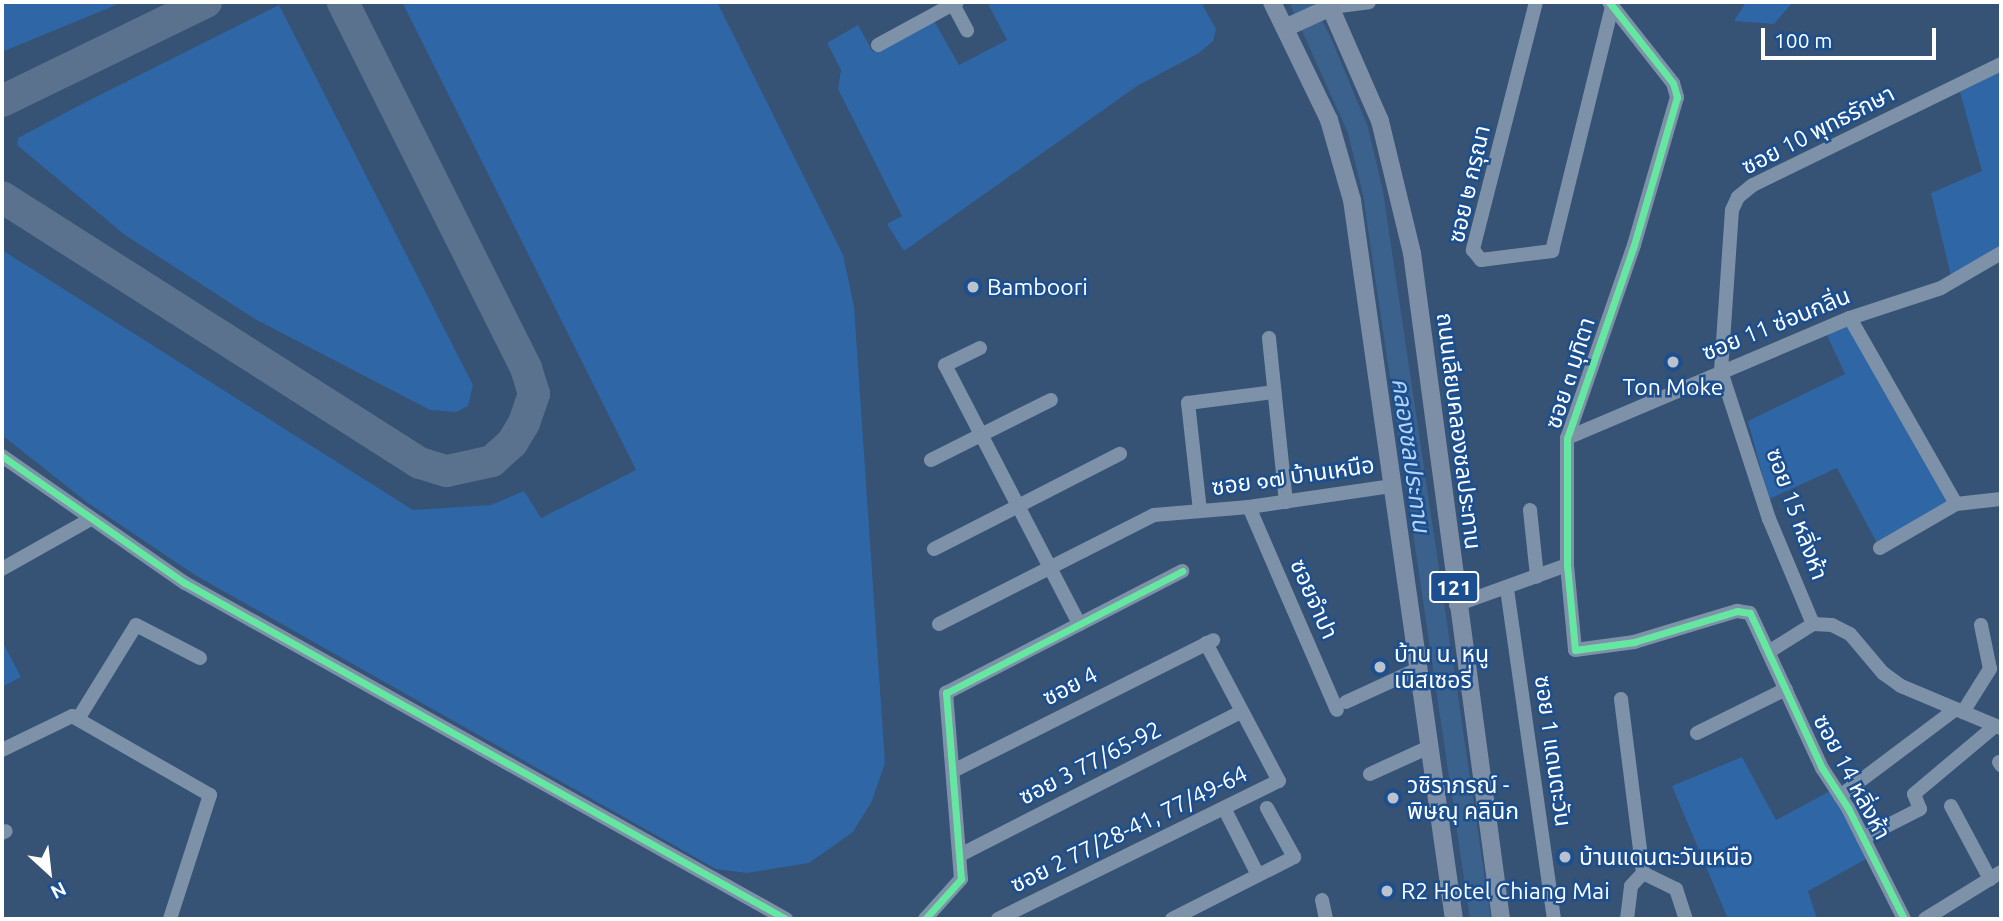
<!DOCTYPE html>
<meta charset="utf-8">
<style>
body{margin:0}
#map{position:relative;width:2003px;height:921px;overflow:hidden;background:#365274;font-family:Ubuntu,"Noto Sans Thai",sans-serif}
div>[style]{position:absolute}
.green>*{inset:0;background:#2f66a5}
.water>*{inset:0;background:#3b618d}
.taxiway>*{height:32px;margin:-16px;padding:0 16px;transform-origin:16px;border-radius:16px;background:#5a728e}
.minor>*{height:14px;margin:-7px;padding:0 7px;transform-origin:7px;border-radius:7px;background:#7d92a8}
.major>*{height:18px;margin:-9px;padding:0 9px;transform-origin:9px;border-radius:9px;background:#7d8ea7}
.cycleway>*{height:7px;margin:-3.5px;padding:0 3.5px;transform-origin:3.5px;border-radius:3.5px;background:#66e7a1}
.dots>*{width:19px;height:19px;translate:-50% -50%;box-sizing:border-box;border:4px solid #1b4f8f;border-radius:50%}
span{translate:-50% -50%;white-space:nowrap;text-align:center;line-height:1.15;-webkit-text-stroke:5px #1b4f8f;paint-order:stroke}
.shield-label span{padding:2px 5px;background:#1b4f8f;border:2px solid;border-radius:5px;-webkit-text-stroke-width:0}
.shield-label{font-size:21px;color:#fff;font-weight:700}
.street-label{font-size:23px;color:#fff}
.poi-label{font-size:23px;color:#fff}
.left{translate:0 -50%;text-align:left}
.water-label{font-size:24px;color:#b5d3f5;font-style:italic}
.frame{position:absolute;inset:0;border:4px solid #fff;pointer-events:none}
.north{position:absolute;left:14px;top:837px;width:70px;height:70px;-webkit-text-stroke:5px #1b4f8f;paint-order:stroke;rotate:153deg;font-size:19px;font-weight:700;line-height:28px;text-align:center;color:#fff}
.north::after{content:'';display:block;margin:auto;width:24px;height:32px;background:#fff;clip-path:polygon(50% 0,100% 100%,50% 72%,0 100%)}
.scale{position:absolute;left:1761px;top:28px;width:175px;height:32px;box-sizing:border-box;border:4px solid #fff;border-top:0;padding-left:9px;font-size:21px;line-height:24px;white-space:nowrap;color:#fff;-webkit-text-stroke:5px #1b4f8f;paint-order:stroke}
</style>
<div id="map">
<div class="green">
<div style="clip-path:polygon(2px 2px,123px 2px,2px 52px)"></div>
<div style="clip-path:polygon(402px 2px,717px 2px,843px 255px,854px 306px,885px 763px,872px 801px,853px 832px,809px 863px,747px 873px,716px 869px,195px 575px,88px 503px,2px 435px,2px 250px,413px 510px,491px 505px,524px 491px,541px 518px,636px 470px)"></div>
<div style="clip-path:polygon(987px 2px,1205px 2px,1203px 6px,1216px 29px,1213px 41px,1199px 53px,1137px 86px,904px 251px,887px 224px,902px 216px,838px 89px,841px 70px,827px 43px,858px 25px,873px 52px,933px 19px,959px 65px,1007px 40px)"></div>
<div style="clip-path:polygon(1746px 2px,1793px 2px,1774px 24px,1734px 21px)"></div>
<div style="clip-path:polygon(279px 5px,473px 385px,468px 406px,456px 412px,430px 410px,255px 319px,125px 235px,17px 145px,18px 138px,78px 106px)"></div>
<div style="clip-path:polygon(2001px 71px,2001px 247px,1951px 276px,1931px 193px,1982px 171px,1960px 92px)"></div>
<div style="clip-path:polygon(1848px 324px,1949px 503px,1877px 543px,1837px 468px,1769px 499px,1748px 421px,1845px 374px,1827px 335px)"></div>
<div style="clip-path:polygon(2px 641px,21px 677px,2px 687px)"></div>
<div style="clip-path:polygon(1742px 757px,1776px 820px,1832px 790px,1868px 858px,1808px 891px,1817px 919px,1728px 919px,1672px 786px)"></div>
</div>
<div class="water">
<div style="clip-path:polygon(1289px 2px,1313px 2px,1331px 38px,1368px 127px,1383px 191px,1491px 919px,1470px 919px,1363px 195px,1348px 133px)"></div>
</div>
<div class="taxiway">
<div style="left:2px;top:101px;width:227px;rotate:-25.9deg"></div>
<div style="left:2px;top:197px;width:495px;rotate:32.5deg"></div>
<div style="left:420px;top:463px;width:28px;rotate:17deg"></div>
<div style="left:447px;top:471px;width:46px;rotate:-12.5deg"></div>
<div style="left:492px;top:461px;width:27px;rotate:-42deg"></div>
<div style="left:512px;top:443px;width:23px;rotate:-59deg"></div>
<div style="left:524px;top:423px;width:31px;rotate:-71deg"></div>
<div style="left:534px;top:394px;width:27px;rotate:-107deg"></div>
<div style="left:526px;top:368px;width:409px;rotate:-116.6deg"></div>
</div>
<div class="minor">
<div style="left:1536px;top:2px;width:256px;rotate:104.3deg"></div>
<div style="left:1473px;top:250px;width:13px;rotate:51deg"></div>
<div style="left:1481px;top:260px;width:72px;rotate:-7.2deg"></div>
<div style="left:1552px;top:251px;width:252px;rotate:-76.2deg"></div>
<div style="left:1609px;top:2px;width:103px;rotate:51.7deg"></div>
<div style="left:1673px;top:83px;width:15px;rotate:74deg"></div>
<div style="left:1677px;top:97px;width:154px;rotate:106.2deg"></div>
<div style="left:1634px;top:245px;width:204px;rotate:109.1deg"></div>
<div style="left:1567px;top:438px;width:127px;rotate:90deg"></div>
<div style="left:1567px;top:565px;width:85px;rotate:84.6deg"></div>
<div style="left:1575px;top:650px;width:60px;rotate:-7.7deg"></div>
<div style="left:1634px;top:642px;width:108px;rotate:-16.8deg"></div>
<div style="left:1737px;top:611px;width:13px;rotate:9deg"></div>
<div style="left:1750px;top:613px;width:171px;rotate:65.1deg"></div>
<div style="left:1822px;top:768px;width:48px;rotate:57deg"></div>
<div style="left:1848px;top:808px;width:124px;rotate:63.2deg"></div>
<div style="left:953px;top:4px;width:30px;rotate:62deg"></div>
<div style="left:1331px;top:7px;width:38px;rotate:-7deg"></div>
<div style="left:878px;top:45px;width:90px;rotate:-28.6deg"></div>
<div style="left:1850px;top:318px;width:214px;rotate:60.3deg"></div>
<div style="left:1269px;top:338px;width:165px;rotate:84.1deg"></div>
<div style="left:980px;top:348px;width:39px;rotate:154deg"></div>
<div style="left:945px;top:365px;width:292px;rotate:62.6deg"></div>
<div style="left:1567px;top:438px;width:307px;rotate:-23deg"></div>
<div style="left:1850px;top:318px;width:96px;rotate:-18.2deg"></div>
<div style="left:1941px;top:288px;width:69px;rotate:-30.3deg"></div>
<div style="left:2px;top:456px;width:223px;rotate:34.8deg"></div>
<div style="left:185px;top:583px;width:689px;rotate:29.21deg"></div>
<div style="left:931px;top:460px;width:134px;rotate:-26.6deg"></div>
<div style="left:1249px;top:507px;width:221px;rotate:66.6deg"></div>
<div style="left:1530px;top:510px;width:67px;rotate:84deg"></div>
<div style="left:1200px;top:511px;width:109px;rotate:-96.3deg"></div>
<div style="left:1188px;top:403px;width:87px;rotate:-7.3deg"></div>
<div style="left:1880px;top:548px;width:88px;rotate:-30.1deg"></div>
<div style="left:1956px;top:504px;width:45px;rotate:-6.3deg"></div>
<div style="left:934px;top:549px;width:209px;rotate:-27.1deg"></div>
<div style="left:2px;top:569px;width:100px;rotate:-29.4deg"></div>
<div style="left:1507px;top:589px;width:333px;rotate:81.9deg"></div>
<div style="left:1456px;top:605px;width:118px;rotate:-19.8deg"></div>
<div style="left:939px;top:624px;width:241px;rotate:-26.9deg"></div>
<div style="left:1154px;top:515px;width:95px;rotate:-4.8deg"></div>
<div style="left:1249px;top:507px;width:145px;rotate:-8.4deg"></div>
<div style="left:1813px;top:624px;width:19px;rotate:3deg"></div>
<div style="left:1832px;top:625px;width:20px;rotate:27deg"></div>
<div style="left:1850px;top:634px;width:51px;rotate:49.8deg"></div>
<div style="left:1883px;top:673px;width:22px;rotate:36deg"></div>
<div style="left:1901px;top:686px;width:108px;rotate:22.8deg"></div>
<div style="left:1770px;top:651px;width:51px;rotate:-32.1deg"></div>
<div style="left:1813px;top:624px;width:114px;rotate:-112.7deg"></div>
<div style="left:1769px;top:519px;width:156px;rotate:-108deg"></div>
<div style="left:1721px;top:371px;width:161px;rotate:-86.1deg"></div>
<div style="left:1732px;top:210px;width:14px;rotate:-65deg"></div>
<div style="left:1738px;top:197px;width:19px;rotate:-39deg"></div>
<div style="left:1753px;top:185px;width:276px;rotate:-26deg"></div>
<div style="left:1621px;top:699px;width:175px;rotate:82.8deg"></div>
<div style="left:1346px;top:702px;width:77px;rotate:-24.6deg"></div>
<div style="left:1963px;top:712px;width:51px;rotate:-57.9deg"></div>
<div style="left:1990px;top:669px;width:45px;rotate:-101.6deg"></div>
<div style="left:78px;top:719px;width:110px;rotate:-58.3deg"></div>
<div style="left:136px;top:625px;width:72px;rotate:27.3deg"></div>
<div style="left:1697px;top:733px;width:99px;rotate:-26.3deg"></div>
<div style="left:2px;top:750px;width:78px;rotate:-25.9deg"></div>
<div style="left:72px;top:716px;width:159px;rotate:29.8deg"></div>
<div style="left:210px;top:795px;width:130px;rotate:107.9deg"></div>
<div style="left:1999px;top:762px;width:4px;rotate:56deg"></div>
<div style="left:955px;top:770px;width:289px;rotate:-26.7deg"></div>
<div style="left:1370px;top:774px;width:63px;rotate:-24.5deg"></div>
<div style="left:1840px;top:796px;width:145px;rotate:-36.9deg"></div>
<div style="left:1951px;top:806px;width:83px;rotate:61.9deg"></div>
<div style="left:1224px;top:808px;width:75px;rotate:63.1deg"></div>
<div style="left:2px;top:833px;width:4px;rotate:-27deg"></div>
<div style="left:1863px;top:838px;width:64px;rotate:-27deg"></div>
<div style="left:1920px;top:809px;width:16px;rotate:-112deg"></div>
<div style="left:1914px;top:794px;width:106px;rotate:-40deg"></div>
<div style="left:960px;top:855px;width:315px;rotate:-27deg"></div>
<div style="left:1643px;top:873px;width:37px;rotate:26deg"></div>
<div style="left:1676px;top:889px;width:32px;rotate:72deg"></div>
<div style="left:1322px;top:900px;width:19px;rotate:78deg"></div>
<div style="left:925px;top:919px;width:54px;rotate:-48deg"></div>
<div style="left:961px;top:879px;width:187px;rotate:-94.6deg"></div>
<div style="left:946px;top:693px;width:266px;rotate:-27.3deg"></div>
<div style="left:998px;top:919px;width:313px;rotate:-26.2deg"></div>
<div style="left:1279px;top:781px;width:156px;rotate:-117.9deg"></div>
<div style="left:1172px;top:919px;width:137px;rotate:-26.9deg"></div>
<div style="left:1294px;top:857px;width:56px;rotate:-118.9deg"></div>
<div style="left:1627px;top:919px;width:33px;rotate:-83deg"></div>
<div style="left:1631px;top:886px;width:18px;rotate:-47deg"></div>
<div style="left:1925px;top:919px;width:89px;rotate:-31.7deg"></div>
</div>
<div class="major">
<div style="left:1272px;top:2px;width:131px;rotate:64.2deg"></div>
<div style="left:1329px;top:120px;width:83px;rotate:74deg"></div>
<div style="left:1352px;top:200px;width:726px;rotate:81.93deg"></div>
<div style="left:1328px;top:2px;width:130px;rotate:66.4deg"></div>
<div style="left:1380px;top:121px;width:136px;rotate:76.4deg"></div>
<div style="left:1412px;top:253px;width:672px;rotate:82.39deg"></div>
<div style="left:1285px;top:28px;width:51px;rotate:-24.5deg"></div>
</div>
<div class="cycleway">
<div style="left:1609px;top:2px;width:103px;rotate:51.7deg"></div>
<div style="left:1673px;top:83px;width:15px;rotate:74deg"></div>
<div style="left:1677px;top:97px;width:154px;rotate:106.2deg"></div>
<div style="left:1634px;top:245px;width:204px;rotate:109.1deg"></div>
<div style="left:1567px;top:438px;width:127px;rotate:90deg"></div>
<div style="left:1567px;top:565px;width:85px;rotate:84.6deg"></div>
<div style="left:1575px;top:650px;width:60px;rotate:-7.7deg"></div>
<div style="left:1634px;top:642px;width:108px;rotate:-16.8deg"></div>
<div style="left:1737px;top:611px;width:13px;rotate:9deg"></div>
<div style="left:1750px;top:613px;width:171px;rotate:65.1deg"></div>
<div style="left:1822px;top:768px;width:48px;rotate:57deg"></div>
<div style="left:1848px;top:808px;width:124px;rotate:63.2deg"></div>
<div style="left:2px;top:456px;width:223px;rotate:34.8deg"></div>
<div style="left:185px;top:583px;width:689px;rotate:29.21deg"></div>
<div style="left:925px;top:919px;width:54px;rotate:-48deg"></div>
<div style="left:961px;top:879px;width:187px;rotate:-94.6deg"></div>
<div style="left:946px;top:693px;width:266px;rotate:-27.3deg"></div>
</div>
<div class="dots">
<div style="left:973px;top:287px;background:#b9c2ce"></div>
<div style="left:1673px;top:362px;background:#b9c2ce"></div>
<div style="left:1380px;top:667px;background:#b9c2ce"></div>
<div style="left:1393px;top:798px;background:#b9c2ce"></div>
<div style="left:1565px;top:857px;background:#b9c2ce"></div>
<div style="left:1387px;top:891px;background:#b9c2ce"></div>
</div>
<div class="shield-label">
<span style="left:1454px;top:587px">121</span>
</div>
<div class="street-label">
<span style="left:1818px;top:130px;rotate:-27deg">ซอย 10 พุทธรักษา</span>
<span style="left:1469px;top:184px;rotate:-77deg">ซอย ๒ กรุณา</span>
<span style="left:1776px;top:324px;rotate:-22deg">ซอย 11 ซ่อนกลิ่น</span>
<span style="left:1570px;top:373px;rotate:-72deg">ซอย ๓ มุทิตา</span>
<span style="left:1459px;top:431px;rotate:83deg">ถนนเลียบคลองชลประทาน</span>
<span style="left:1293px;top:476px;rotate:-8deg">ซอย ๑๗ บ้านเหนือ</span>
<span style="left:1797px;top:514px;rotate:70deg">ซอย 15 หลิ่งห้า</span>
<span style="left:1314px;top:599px;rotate:66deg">ซอยจำปา</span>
<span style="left:1070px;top:686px;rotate:-27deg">ซอย 4</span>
<span style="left:1553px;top:751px;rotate:82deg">ซอย 1 แดนตะวัน</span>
<span style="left:1090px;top:763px;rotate:-27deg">ซอย 3 77/65-92</span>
<span style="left:1852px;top:777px;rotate:62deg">ซอย 14 หลิ่งห้า</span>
<span style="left:1129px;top:829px;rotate:-26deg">ซอย 2 77/28-41, 77/49-64</span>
</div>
<div class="poi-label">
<span class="left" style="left:987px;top:287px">Bamboori</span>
<span style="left:1673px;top:387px">Ton Moke</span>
<span class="left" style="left:1394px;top:667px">บ้าน น. หนู<br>เนิสเซอรี่</span>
<span class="left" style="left:1407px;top:798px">วชิราภรณ์ -<br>พิษณุ คลินิก</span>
<span class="left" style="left:1579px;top:857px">บ้านแดนตะวันเหนือ</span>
<span class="left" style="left:1401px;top:891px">R2 Hotel Chiang Mai</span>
</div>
<div class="water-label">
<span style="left:1411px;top:455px;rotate:82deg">คลองชลประทาน</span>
</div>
<div class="frame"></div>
<div class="north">N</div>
<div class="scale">100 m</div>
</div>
